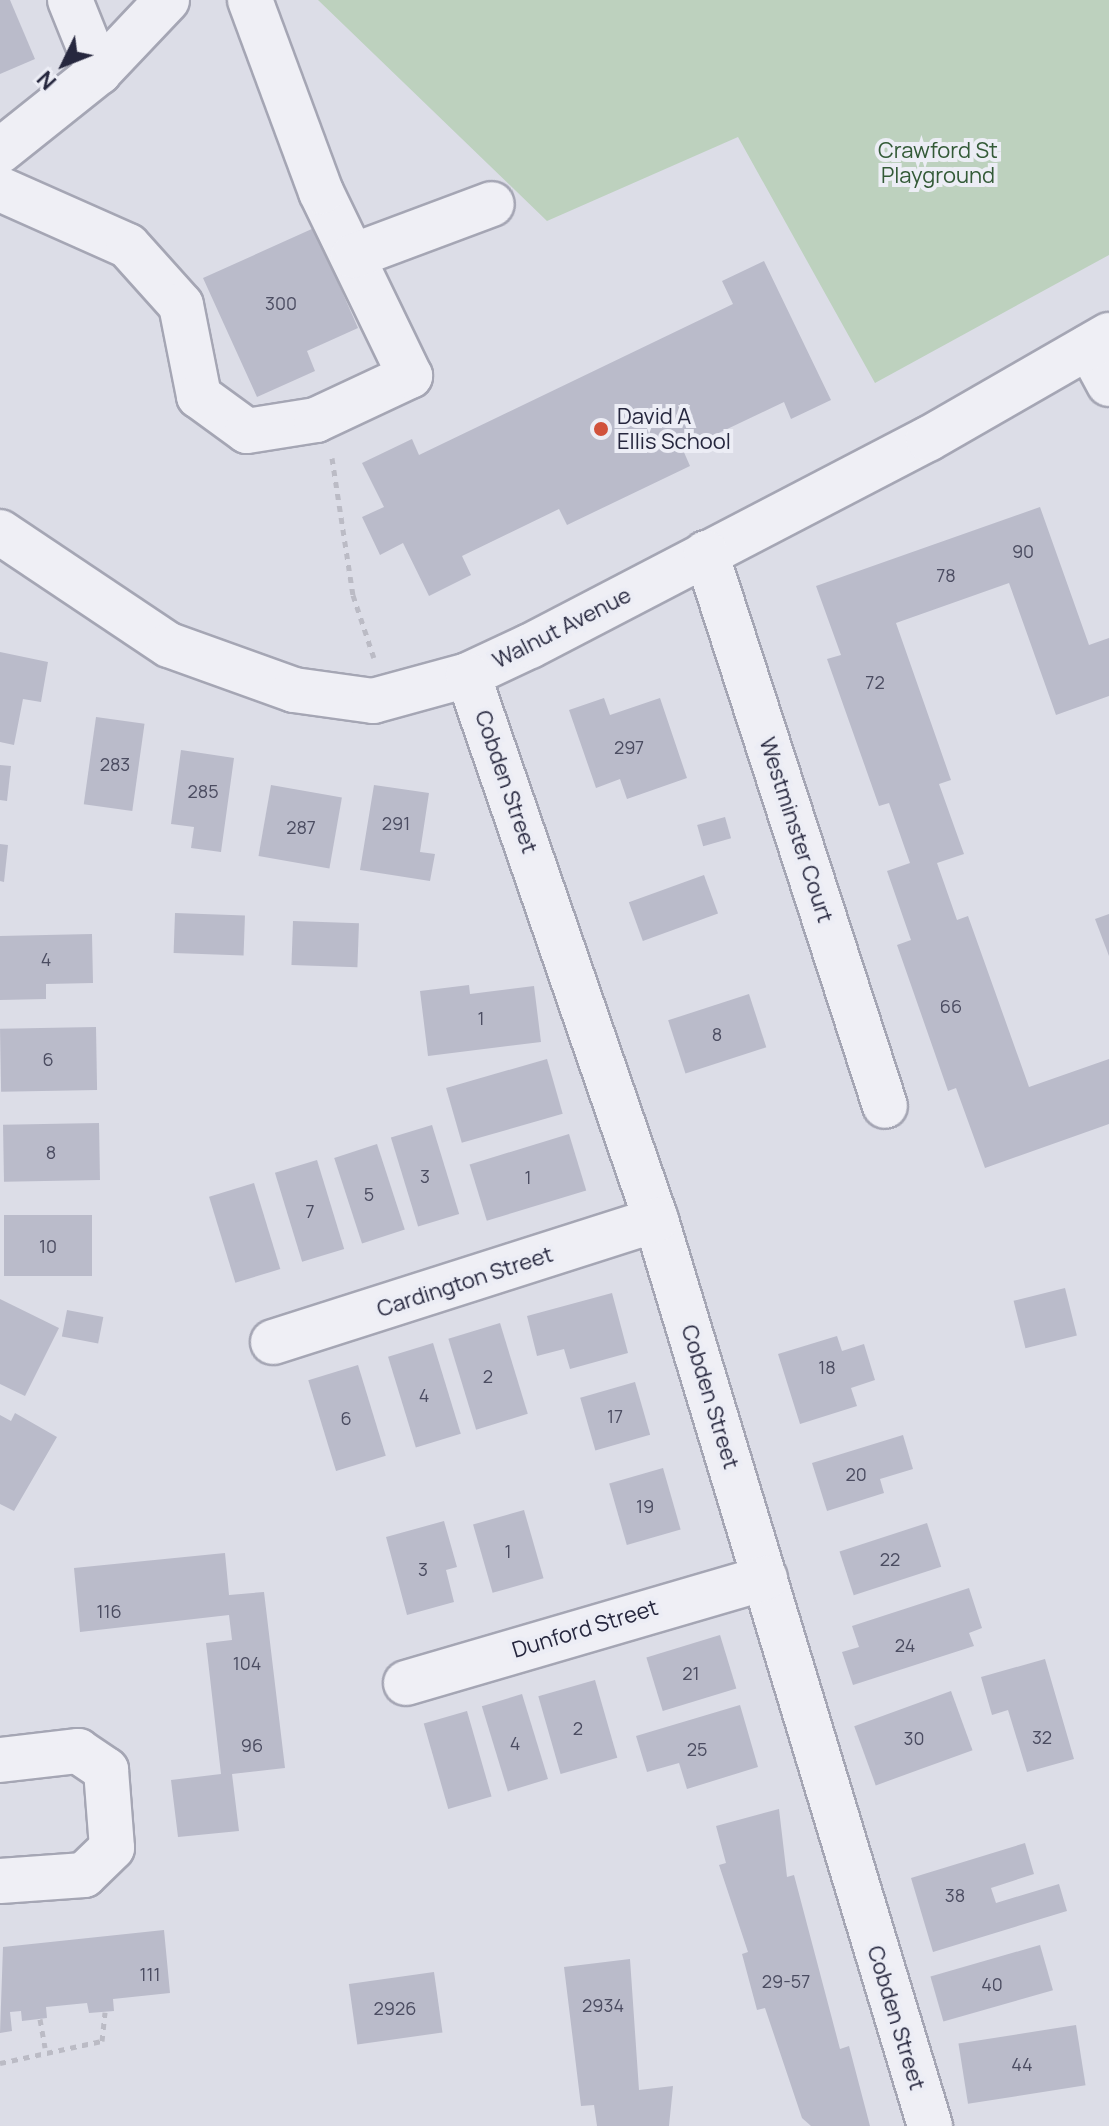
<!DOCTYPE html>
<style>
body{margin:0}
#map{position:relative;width:1109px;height:2126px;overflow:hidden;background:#dcdde7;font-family:Manrope,sans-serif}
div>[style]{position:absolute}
.green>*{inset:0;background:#bdd1be}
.building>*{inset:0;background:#babbca;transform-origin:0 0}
.path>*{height:5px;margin-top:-2.5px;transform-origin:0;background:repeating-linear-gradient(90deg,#bbbbc5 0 6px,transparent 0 12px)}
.roads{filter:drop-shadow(2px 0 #a5a6b4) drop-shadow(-2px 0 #a5a6b4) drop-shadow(0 2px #a5a6b4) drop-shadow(0 -2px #a5a6b4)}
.minor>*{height:44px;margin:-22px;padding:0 22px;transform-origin:22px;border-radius:22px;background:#efeff5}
.dots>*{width:22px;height:22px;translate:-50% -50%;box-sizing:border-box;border:4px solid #ecedf5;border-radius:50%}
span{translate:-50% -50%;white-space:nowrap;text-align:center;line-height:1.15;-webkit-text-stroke:8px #ecedf5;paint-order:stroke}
.number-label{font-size:18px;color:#4b4c61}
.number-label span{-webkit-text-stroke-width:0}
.park-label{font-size:22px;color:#335a37}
.poi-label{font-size:22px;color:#26273e}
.left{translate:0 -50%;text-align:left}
.street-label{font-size:22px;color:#26273e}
.north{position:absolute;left:24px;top:24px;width:80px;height:80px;-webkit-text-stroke:6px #ecedf5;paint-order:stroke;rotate:227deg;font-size:22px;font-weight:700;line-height:32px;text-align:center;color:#26273e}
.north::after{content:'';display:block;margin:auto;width:28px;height:36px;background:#26273e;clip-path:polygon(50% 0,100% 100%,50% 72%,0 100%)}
</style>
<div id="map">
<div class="green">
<div style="clip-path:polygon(318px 0,1109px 0,1109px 255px,875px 383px,738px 137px,547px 221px)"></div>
</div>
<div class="building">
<div style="clip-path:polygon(0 0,10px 0,35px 59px,0 74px)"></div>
<div style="clip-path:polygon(314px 228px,358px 328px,307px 351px,315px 371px,257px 397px,203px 278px)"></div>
<div style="clip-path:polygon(764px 261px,831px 400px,791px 419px,784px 402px,683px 450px,690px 466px,567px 525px,559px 509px,462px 556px,471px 575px,429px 596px,403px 543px,380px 555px,362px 517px,384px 507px,362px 463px,412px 439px,419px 455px,733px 304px,722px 281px)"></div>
<div style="clip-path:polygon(1040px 507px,1089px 645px,1109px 638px,1109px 696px,1056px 715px,1009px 583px,896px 623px,951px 780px,939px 784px,964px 854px,937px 863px,957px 920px,968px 916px,1029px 1087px,1109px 1059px,1109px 1124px,985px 1168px,956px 1088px,948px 1091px,897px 945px,911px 940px,887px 871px,910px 863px,889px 803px,879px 806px,827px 659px,841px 655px,816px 586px)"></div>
<div style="clip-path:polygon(0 652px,48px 662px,41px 702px,23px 699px,14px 745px,0 742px)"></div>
<div style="clip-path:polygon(604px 698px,610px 715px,660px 698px,687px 778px,627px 799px,620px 779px,596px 788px,569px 710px)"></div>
<div style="left:96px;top:717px;width:49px;height:88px;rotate:8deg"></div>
<div style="clip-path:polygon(181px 750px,234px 758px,221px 852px,191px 848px,194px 827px,171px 824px)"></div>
<div style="clip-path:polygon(0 765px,11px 766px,7px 801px,0 800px)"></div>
<div style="left:271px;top:785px;width:72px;height:72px;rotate:10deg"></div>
<div style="clip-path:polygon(374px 785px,429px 793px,420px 852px,435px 854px,430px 881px,360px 870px)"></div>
<div style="left:725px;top:817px;width:22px;height:29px;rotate:74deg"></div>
<div style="clip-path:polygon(0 844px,8px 845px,4px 882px,0 881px)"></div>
<div style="left:704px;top:875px;width:41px;height:80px;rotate:70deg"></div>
<div style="left:175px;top:913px;width:70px;height:40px;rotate:2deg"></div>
<div style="clip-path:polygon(1109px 914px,1109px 956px,1095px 919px)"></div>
<div style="left:293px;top:921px;width:66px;height:44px;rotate:2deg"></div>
<div style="clip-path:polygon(92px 934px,93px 983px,46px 984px,46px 999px,0 1000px,0 936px)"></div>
<div style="clip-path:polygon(469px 985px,470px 994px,534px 986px,541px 1042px,428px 1056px,420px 991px)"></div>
<div style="left:749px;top:994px;width:56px;height:85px;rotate:72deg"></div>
<div style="left:96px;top:1027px;width:63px;height:96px;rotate:89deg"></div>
<div style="left:547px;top:1059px;width:57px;height:105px;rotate:74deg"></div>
<div style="left:99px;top:1123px;width:57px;height:96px;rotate:89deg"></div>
<div style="left:432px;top:1125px;width:93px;height:43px;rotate:73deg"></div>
<div style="left:569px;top:1134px;width:59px;height:104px;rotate:73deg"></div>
<div style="left:377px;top:1144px;width:90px;height:45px;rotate:72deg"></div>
<div style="left:317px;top:1160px;width:93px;height:44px;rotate:73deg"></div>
<div style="left:254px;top:1183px;width:90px;height:47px;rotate:73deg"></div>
<div style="left:92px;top:1215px;width:61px;height:88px;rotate:90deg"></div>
<div style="left:1065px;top:1288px;width:49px;height:53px;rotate:76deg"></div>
<div style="clip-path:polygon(612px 1293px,628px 1353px,570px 1369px,564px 1349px,537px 1356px,527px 1316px)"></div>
<div style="clip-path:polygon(0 1299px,59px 1328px,25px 1396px,0 1384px)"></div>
<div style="left:67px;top:1310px;width:37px;height:27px;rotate:11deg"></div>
<div style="left:500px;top:1323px;width:95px;height:54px;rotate:73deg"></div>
<div style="clip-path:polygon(837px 1336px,842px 1351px,864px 1344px,875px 1380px,851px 1388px,857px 1406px,800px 1424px,778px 1354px)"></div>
<div style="left:433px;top:1343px;width:95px;height:47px;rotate:73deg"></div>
<div style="left:358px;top:1365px;width:95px;height:52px;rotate:73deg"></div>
<div style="left:635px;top:1382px;width:55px;height:57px;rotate:74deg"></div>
<div style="clip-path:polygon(15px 1413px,57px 1437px,14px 1511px,0 1504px,0 1415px,11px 1421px)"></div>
<div style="clip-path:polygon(903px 1435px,913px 1469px,880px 1479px,884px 1493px,827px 1511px,812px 1463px)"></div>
<div style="left:663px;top:1468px;width:64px;height:56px;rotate:74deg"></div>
<div style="left:524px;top:1510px;width:71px;height:53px;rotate:74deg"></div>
<div style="clip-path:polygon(444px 1521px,457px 1567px,446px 1570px,454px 1602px,407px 1615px,386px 1537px)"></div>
<div style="left:927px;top:1523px;width:46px;height:92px;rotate:72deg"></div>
<div style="clip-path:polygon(225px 1553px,229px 1595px,264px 1592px,285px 1768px,232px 1774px,239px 1831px,178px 1837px,171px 1780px,221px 1774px,206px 1643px,232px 1640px,229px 1615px,80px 1632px,74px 1568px)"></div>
<div style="clip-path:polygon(969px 1588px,982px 1628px,969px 1633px,974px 1646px,853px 1685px,842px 1652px,859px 1647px,852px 1626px)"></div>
<div style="left:720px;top:1635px;width:56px;height:77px;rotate:73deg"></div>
<div style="clip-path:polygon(1045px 1659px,1074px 1759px,1027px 1772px,1008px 1710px,992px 1715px,981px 1677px)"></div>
<div style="left:595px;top:1680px;width:81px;height:59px;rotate:74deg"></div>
<div style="left:951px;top:1691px;width:63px;height:103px;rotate:70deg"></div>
<div style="left:522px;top:1694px;width:89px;height:42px;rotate:73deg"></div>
<div style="clip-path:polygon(740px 1705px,758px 1767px,687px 1789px,679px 1763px,647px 1772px,636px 1736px)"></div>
<div style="left:467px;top:1711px;width:89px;height:45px;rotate:74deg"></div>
<div style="clip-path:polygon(779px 1809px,787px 1877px,794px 1875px,840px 2049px,849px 2046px,870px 2126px,811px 2126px,802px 2118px,765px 2008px,757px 2010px,742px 1954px,748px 1952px,719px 1865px,726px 1863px,716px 1826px)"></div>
<div style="clip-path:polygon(1025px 1843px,1034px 1874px,991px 1888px,996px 1903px,1059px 1884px,1067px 1911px,933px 1952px,911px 1878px)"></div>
<div style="clip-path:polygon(164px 1930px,170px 1993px,113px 1999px,114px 2011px,89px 2013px,87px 2003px,46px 2007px,47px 2018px,22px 2021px,21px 2011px,10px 2012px,12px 2031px,0 2033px,3px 1947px)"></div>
<div style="left:1040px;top:1945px;width:47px;height:114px;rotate:74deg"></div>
<div style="clip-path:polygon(630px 1959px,639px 2090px,673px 2086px,669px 2126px,597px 2126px,594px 2105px,581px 2106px,564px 1967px)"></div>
<div style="left:434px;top:1972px;width:61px;height:86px;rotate:82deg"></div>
<div style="left:1076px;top:2025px;width:61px;height:119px;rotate:81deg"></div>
</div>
<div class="path">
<div style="left:332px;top:458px;width:139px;rotate:81.3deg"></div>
<div style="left:353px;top:595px;width:66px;rotate:71.6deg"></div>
<div style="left:40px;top:2019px;width:29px;rotate:80deg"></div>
<div style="left:0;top:2063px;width:104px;rotate:-12.2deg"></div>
<div style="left:102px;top:2041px;width:29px;rotate:-84deg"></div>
</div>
<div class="roads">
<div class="minor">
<div style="left:70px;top:0;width:78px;rotate:68.1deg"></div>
<div style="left:0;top:151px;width:127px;rotate:-38.6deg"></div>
<div style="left:99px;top:72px;width:99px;rotate:-46.6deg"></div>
<div style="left:0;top:189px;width:140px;rotate:24deg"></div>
<div style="left:128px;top:246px;width:79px;rotate:48.1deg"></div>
<div style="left:181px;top:305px;width:93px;rotate:78.8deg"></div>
<div style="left:199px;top:396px;width:59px;rotate:36.1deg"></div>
<div style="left:247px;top:431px;width:70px;rotate:-9.1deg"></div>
<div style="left:316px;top:420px;width:104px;rotate:-25.1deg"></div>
<div style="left:410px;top:376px;width:204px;rotate:-115.8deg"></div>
<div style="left:321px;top:192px;width:205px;rotate:-110.3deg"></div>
<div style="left:353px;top:256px;width:148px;rotate:-20.5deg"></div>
<div style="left:1089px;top:347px;width:42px;rotate:61.6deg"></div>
<div style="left:0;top:532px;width:203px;rotate:33.8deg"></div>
<div style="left:169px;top:645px;width:133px;rotate:19.8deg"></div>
<div style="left:294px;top:690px;width:80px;rotate:7.9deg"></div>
<div style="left:373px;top:701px;width:98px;rotate:-15.3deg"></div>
<div style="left:468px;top:675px;width:68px;rotate:-25.1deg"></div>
<div style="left:530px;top:646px;width:449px;rotate:-27.5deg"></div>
<div style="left:928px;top:439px;width:209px;rotate:-29.9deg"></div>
<div style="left:706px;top:553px;width:581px;rotate:72.06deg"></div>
<div style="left:468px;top:675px;width:577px;rotate:70.97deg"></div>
<div style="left:656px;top:1220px;width:947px;rotate:73.17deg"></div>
<div style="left:273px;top:1342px;width:402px;rotate:-17.7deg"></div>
<div style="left:406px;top:1683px;width:374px;rotate:-16.3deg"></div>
<div style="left:0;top:1760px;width:79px;rotate:-6.6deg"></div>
<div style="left:78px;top:1751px;width:34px;rotate:34deg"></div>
<div style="left:106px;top:1770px;width:78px;rotate:85.6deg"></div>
<div style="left:112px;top:1848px;width:39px;rotate:136deg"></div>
<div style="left:84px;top:1875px;width:84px;rotate:175.9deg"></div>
</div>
</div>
<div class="dots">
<div style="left:601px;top:429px;background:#d1523c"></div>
</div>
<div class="number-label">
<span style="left:281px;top:303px">300</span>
<span style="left:1023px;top:551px">90</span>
<span style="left:946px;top:575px">78</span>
<span style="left:875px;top:682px">72</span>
<span style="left:629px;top:747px">297</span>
<span style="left:115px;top:764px">283</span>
<span style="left:203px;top:791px">285</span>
<span style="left:396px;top:823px">291</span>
<span style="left:301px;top:827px">287</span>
<span style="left:46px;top:959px">4</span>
<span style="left:951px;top:1006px">66</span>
<span style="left:481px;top:1018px">1</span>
<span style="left:717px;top:1034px">8</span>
<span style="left:48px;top:1059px">6</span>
<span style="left:51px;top:1152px">8</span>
<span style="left:425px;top:1176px">3</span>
<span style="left:528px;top:1177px">1</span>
<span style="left:369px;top:1194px">5</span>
<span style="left:310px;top:1211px">7</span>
<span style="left:48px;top:1246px">10</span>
<span style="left:827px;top:1367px">18</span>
<span style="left:488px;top:1376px">2</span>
<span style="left:424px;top:1395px">4</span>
<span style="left:615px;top:1416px">17</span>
<span style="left:346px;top:1418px">6</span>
<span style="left:856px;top:1474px">20</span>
<span style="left:645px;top:1506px">19</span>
<span style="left:508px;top:1551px">1</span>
<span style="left:890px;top:1559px">22</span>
<span style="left:423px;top:1569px">3</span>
<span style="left:109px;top:1611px">116</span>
<span style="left:905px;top:1645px">24</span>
<span style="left:247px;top:1663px">104</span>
<span style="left:691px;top:1673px">21</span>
<span style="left:578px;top:1728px">2</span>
<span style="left:1042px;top:1737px">32</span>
<span style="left:914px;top:1738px">30</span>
<span style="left:515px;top:1743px">4</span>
<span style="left:252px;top:1745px">96</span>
<span style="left:697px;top:1749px">25</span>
<span style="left:955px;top:1895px">38</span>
<span style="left:150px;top:1974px">111</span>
<span style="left:786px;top:1981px">29-57</span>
<span style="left:992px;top:1984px">40</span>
<span style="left:603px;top:2005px">2934</span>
<span style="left:395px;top:2008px">2926</span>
<span style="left:1022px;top:2064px">44</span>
</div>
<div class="park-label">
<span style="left:938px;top:163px">Crawford St<br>Playground</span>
</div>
<div class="poi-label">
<span class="left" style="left:617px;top:429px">David A<br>Ellis School</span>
</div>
<div class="street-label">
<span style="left:562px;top:628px;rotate:-27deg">Walnut Avenue</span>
<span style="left:506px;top:782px;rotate:71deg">Cobden Street</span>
<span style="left:796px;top:830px;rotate:72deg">Westminster Court</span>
<span style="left:465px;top:1282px;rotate:-18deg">Cardington Street</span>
<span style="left:710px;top:1397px;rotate:73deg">Cobden Street</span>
<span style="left:585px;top:1629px;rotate:-17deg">Dunford Street</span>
<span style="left:896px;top:2018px;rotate:73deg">Cobden Street</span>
</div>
<div class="north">N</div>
</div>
